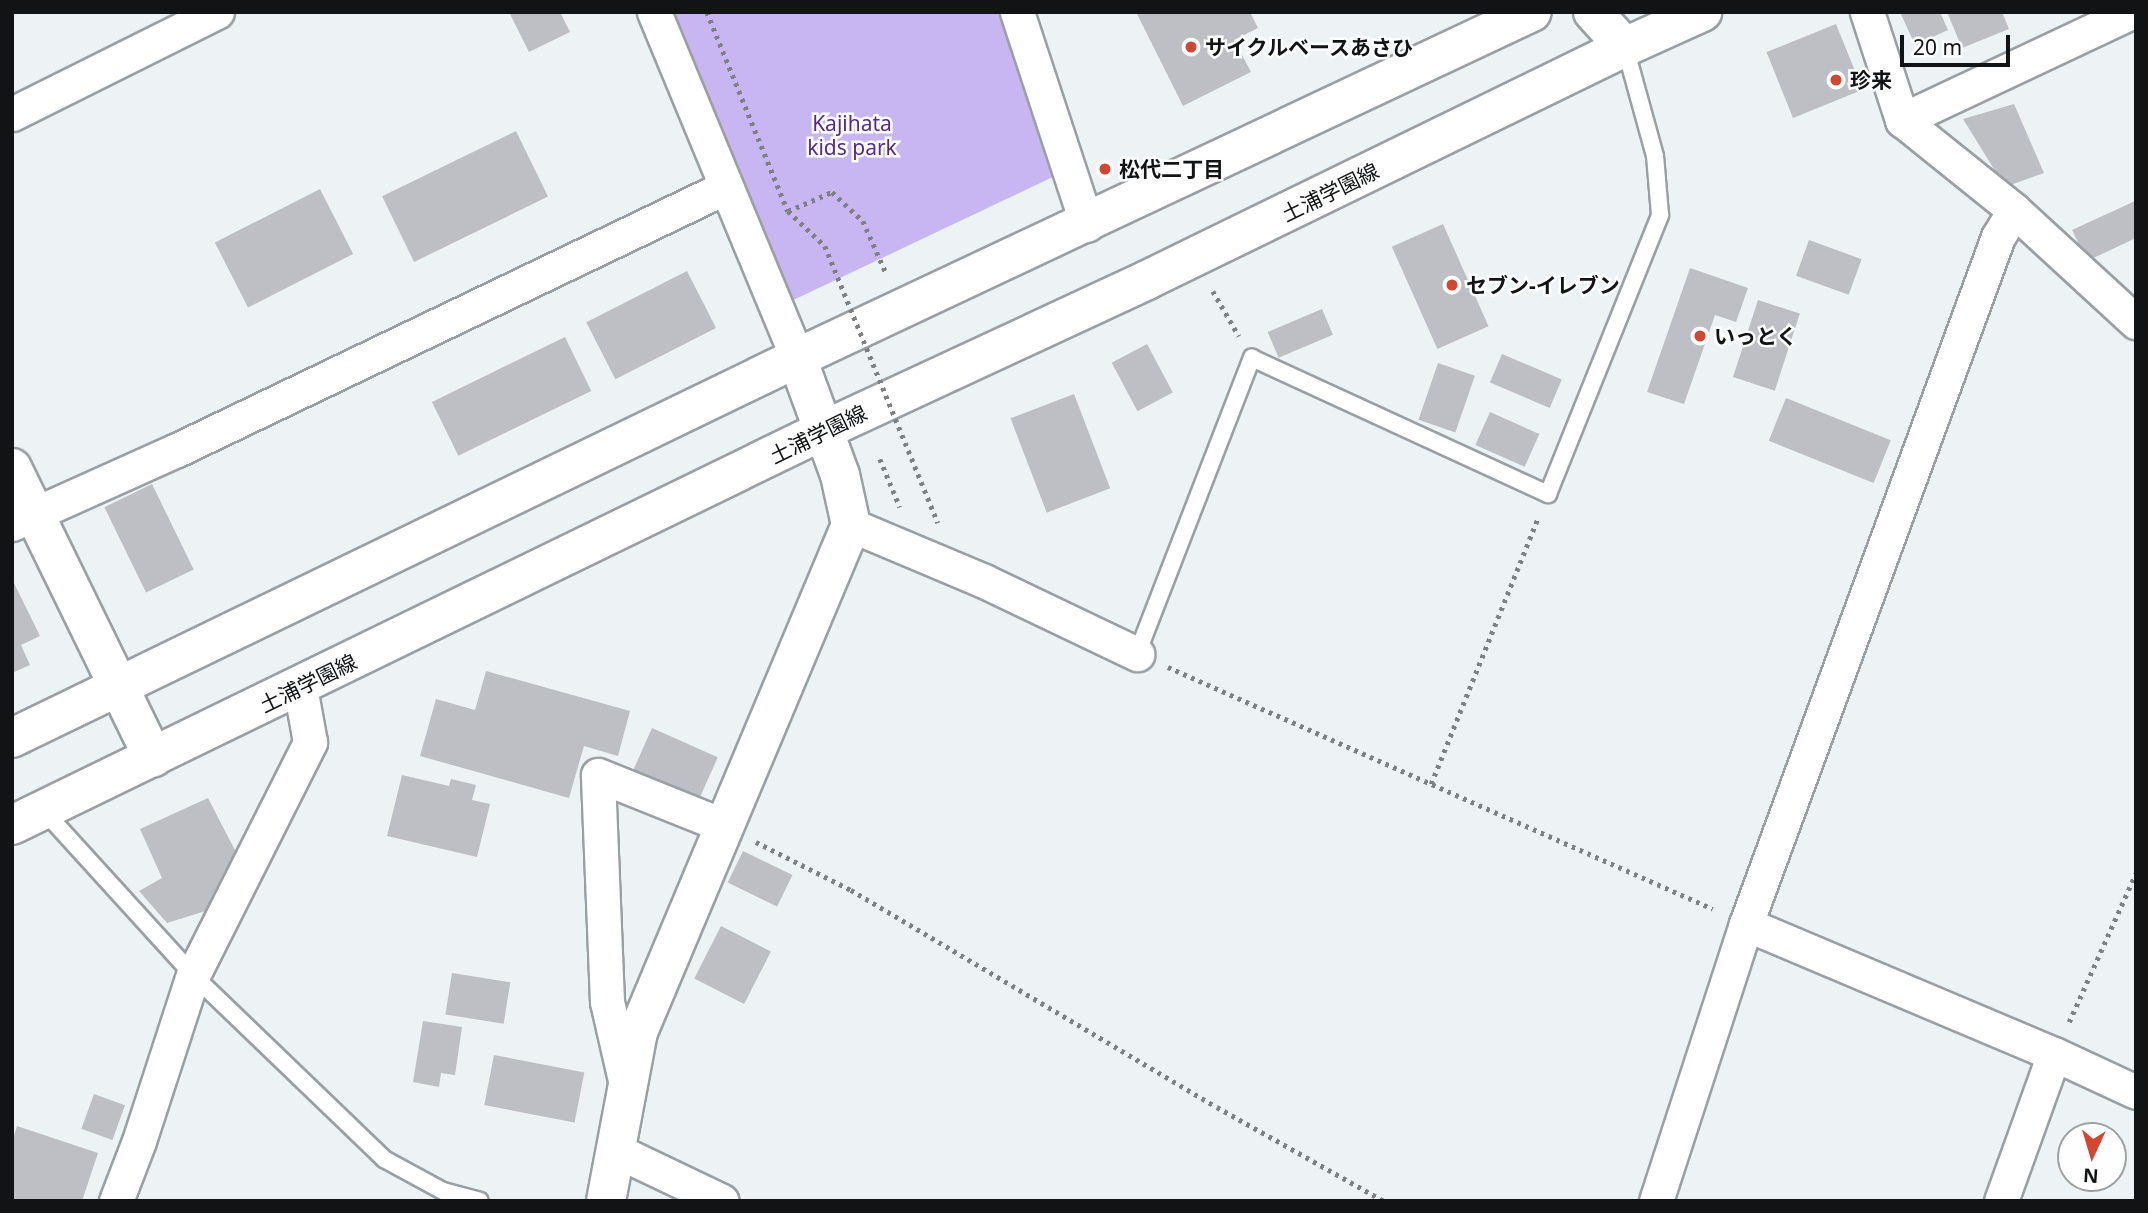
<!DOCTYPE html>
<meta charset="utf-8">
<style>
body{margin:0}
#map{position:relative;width:2148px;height:1213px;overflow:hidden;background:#edf2f5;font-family:"Noto Sans","Noto Sans JP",sans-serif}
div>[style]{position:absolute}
.green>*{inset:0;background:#c7b6f1}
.building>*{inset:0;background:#bdbfc4;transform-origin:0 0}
.path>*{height:4.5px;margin-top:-2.25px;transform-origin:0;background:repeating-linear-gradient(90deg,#7e8183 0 3.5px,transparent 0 8.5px)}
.roads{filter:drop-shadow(2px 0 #9a9fa3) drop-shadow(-2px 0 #9a9fa3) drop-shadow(0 2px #9a9fa3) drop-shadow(0 -2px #9a9fa3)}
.service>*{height:16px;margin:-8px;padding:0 8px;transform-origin:8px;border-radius:8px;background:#fff}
.minor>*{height:33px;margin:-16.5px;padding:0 16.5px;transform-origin:16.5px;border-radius:16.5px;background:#fff}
.tertiary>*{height:38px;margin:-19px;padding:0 19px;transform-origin:19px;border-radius:19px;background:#fff}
.primary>*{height:38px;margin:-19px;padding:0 19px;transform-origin:19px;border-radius:19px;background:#fff}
.trunk>*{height:38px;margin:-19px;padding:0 19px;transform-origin:19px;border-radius:19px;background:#fff}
.path-bridge>*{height:4.5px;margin-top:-2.25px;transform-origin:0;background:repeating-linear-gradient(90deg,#7e8183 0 3.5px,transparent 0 8.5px)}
.dots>*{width:19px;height:19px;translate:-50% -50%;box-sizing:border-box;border:4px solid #fefefe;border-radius:50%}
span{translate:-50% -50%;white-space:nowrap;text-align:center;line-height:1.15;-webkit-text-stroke:5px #fefefe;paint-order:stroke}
.poi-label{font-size:21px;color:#111314;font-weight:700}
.left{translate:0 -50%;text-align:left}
.park-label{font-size:21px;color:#53298f}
.street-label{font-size:21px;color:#111314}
.frame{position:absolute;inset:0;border:14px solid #111314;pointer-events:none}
.north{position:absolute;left:2057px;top:1122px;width:70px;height:70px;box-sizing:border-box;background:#fefefe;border:2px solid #9fa0a0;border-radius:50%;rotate:184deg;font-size:19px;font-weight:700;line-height:28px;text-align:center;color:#111314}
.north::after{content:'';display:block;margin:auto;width:24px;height:32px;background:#d24632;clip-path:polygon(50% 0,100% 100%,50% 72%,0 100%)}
.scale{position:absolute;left:1900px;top:35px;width:110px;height:32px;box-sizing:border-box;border:4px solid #111314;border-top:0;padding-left:9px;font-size:21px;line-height:24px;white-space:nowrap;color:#111314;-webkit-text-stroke:5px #fefefe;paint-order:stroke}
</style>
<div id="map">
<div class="green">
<div style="clip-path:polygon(669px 12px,1002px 12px,1057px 175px,787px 303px)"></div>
</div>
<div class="building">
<div style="clip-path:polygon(509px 12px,560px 12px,570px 32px,529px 52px)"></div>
<div style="clip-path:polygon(1136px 12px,1250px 12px,1258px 28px,1234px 40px,1251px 72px,1183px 106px)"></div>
<div style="clip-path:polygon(1900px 12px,1940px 12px,1948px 30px,1915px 45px)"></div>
<div style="clip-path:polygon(1947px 12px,2002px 12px,2009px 29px,1962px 48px)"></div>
<div style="left:1836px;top:24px;width:71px;height:75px;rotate:68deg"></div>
<div style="clip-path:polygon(2014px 104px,2044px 173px,2005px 187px,1963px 119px)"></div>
<div style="left:516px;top:131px;width:73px;height:149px;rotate:64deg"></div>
<div style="left:320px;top:189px;width:73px;height:118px;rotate:63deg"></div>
<div style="clip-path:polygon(2135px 201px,2136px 238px,2087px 261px,2072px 230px)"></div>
<div style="left:1443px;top:224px;width:112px;height:56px;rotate:66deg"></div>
<div style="left:1809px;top:240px;width:56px;height:38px;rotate:20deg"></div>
<div style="clip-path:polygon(1690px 268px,1748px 288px,1736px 322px,1715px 315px,1684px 404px,1647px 392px)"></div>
<div style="left:687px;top:271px;width:64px;height:113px;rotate:63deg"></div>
<div style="left:1758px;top:300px;width:44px;height:81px;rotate:18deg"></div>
<div style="left:1322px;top:309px;width:28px;height:59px;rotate:67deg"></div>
<div style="left:565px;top:337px;width:60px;height:148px;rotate:64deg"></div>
<div style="left:1147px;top:344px;width:55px;height:40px;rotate:62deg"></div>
<div style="left:1502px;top:354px;width:65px;height:31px;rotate:23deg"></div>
<div style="left:1438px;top:363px;width:39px;height:60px;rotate:19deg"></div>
<div style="left:1074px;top:394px;width:101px;height:68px;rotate:69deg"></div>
<div style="left:1786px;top:398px;width:113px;height:46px;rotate:22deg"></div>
<div style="left:1490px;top:412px;width:54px;height:36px;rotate:24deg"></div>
<div style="left:152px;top:484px;width:95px;height:53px;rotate:64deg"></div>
<div style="clip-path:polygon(12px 579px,40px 636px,21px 645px,30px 665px,12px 673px)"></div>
<div style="clip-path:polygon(486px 671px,630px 711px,618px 756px,584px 746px,569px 798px,420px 756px,436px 699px,475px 710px)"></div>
<div style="left:652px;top:728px;width:72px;height:46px;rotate:24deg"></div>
<div style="clip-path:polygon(402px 775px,449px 786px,451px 779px,476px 785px,472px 800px,490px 804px,477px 857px,387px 836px)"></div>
<div style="clip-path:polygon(208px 798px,240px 860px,215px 908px,167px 923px,139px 891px,162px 878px,140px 829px)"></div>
<div style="left:743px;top:851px;width:55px;height:35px;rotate:26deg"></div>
<div style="left:721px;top:926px;width:56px;height:59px;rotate:27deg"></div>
<div style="left:452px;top:973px;width:59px;height:42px;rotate:9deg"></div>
<div style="clip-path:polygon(423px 1021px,462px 1027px,455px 1075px,441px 1073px,439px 1087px,413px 1082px)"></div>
<div style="left:494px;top:1055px;width:92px;height:51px;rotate:11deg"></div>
<div style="left:94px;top:1094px;width:33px;height:37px;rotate:20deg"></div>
<div style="clip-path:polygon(17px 1126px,98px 1153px,82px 1201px,12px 1201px,12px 1142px)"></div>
</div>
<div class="path">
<div style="left:707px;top:12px;width:215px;rotate:67.9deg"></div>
<div style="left:788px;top:211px;width:51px;rotate:43.4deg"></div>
<div style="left:788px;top:211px;width:48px;rotate:-23.4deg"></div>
<div style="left:832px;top:192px;width:42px;rotate:43.1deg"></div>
<div style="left:863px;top:221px;width:57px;rotate:66.1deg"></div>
<div style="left:1213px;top:291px;width:52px;rotate:60deg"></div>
<div style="left:880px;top:459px;width:52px;rotate:67.4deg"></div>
<div style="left:1168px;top:667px;width:596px;rotate:23.94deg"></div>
<div style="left:1431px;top:784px;width:287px;rotate:-68.1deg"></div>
<div style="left:756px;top:842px;width:106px;rotate:26.8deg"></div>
<div style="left:851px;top:890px;width:425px;rotate:30.7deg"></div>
<div style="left:1217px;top:1107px;width:192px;rotate:29.4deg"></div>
<div style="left:2069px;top:1022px;width:163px;rotate:-65.8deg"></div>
</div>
<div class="roads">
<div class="service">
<div style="left:1137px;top:654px;width:318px;rotate:-68.8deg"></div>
<div style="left:1252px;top:358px;width:326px;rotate:24.7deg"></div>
<div style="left:1548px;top:494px;width:301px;rotate:-68.1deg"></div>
<div style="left:1660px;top:215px;width:59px;rotate:-94.8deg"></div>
<div style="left:1655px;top:156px;width:113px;rotate:-105.4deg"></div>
<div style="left:44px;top:811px;width:222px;rotate:47.7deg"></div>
<div style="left:193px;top:975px;width:265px;rotate:43.9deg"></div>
<div style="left:384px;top:1159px;width:67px;rotate:28.5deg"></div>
<div style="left:443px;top:1191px;width:38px;rotate:15deg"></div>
</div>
<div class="minor">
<div style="left:654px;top:12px;width:374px;rotate:67.5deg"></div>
<div style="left:1017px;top:12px;width:224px;rotate:71.8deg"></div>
<div style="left:1867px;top:12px;width:114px;rotate:72deg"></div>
<div style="left:1902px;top:120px;width:144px;rotate:38.8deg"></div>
<div style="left:2014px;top:210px;width:166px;rotate:42.6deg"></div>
<div style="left:12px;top:114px;width:229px;rotate:-26.5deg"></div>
<div style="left:1902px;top:120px;width:254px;rotate:-25.2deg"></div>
<div style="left:12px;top:524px;width:181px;rotate:-24.2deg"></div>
<div style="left:177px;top:450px;width:609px;rotate:-25.6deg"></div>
<div style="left:851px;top:525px;width:144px;rotate:22.8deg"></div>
<div style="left:984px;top:581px;width:170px;rotate:25.5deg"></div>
<div style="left:1746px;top:924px;width:334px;rotate:22.9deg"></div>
<div style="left:2054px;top:1054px;width:90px;rotate:24.9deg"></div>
<div style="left:627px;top:1089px;width:89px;rotate:-102.9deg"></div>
<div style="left:607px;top:1002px;width:227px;rotate:-92.3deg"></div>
<div style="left:598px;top:775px;width:137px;rotate:21.9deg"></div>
<div style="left:617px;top:1151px;width:116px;rotate:25.5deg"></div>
<div style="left:116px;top:1201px;width:64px;rotate:-69deg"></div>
<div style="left:139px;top:1141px;width:175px;rotate:-72deg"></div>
<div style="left:193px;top:975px;width:261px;rotate:-63.3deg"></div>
<div style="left:310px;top:742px;width:56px;rotate:-100.3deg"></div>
<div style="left:1656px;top:1201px;width:291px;rotate:-72deg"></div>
<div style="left:1746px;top:924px;width:732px;rotate:-69.86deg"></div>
<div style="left:1998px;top:237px;width:31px;rotate:-59deg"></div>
<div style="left:2001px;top:1201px;width:156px;rotate:-70.2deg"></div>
</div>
<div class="tertiary">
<div style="left:12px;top:468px;width:322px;rotate:64deg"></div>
<div style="left:606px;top:1201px;width:172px;rotate:-79.3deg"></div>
<div style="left:638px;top:1032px;width:550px;rotate:-67.21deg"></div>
<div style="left:851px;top:525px;width:51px;rotate:-102.4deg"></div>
<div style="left:840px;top:475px;width:125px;rotate:-110.2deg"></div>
</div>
<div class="primary">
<div style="left:1625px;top:47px;width:85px;rotate:-24.4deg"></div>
</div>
<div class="trunk">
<div style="left:1593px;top:12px;width:47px;rotate:47.6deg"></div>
<div style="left:12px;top:738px;width:872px;rotate:-25.83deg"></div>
<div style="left:797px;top:358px;width:812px;rotate:-25.21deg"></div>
<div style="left:12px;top:825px;width:901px;rotate:-25.94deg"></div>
<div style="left:822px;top:431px;width:358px;rotate:-24.9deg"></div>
<div style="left:1147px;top:280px;width:532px;rotate:-25.99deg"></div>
</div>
</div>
<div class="path-bridge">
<div style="left:825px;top:246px;width:299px;rotate:67.8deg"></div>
</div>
<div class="dots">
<div style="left:1191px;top:47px;background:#d24632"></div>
<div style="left:1836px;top:80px;background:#d24632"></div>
<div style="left:1105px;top:169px;background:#d24632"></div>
<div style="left:1452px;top:285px;background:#d24632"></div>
<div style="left:1700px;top:336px;background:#d24632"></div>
</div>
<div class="poi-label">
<span class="left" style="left:1205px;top:47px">サイクルベースあさひ</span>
<span class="left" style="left:1850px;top:80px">珍来</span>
<span class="left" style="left:1119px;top:169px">松代二丁目</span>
<span class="left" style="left:1466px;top:285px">セブン-イレブン</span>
<span class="left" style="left:1714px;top:336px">いっとく</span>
</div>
<div class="park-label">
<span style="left:852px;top:135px">Kajihata<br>kids park</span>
</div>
<div class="street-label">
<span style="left:1330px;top:192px;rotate:-26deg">土浦学園線</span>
<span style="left:818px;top:434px;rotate:-26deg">土浦学園線</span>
<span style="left:308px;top:683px;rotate:-26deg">土浦学園線</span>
</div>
<div class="frame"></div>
<div class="north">N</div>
<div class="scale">20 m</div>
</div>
